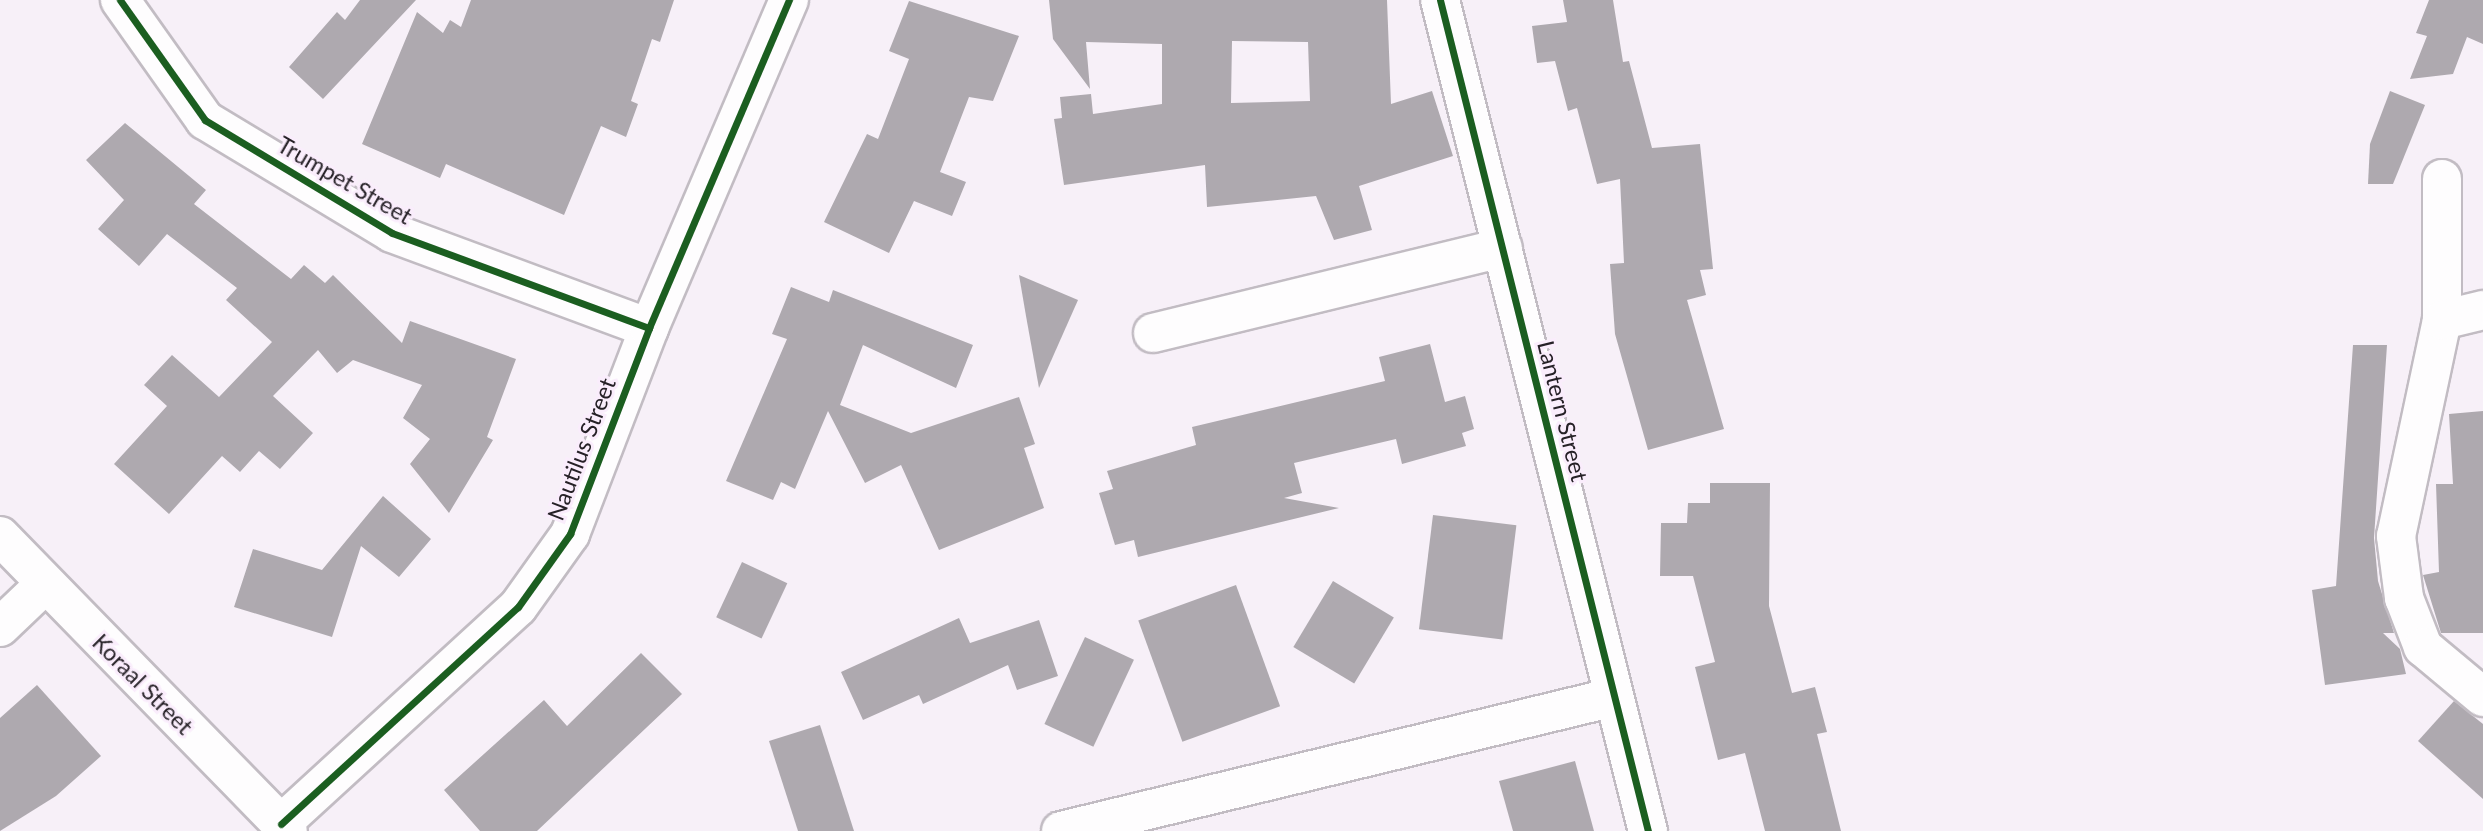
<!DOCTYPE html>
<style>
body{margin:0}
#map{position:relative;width:2483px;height:831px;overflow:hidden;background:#f7f0f8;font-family:Lato,sans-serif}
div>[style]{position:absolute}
.building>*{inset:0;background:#aea9af;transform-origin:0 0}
.roads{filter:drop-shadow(2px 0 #c2bcc3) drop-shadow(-2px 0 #c2bcc3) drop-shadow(0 2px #c2bcc3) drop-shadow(0 -2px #c2bcc3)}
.minor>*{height:38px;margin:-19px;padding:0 19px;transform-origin:19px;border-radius:19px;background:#fefdfe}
.cycleway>*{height:7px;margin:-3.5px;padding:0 3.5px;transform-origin:3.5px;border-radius:3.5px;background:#1b5e20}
span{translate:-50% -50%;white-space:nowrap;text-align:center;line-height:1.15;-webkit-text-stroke:6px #faedfc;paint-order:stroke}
.street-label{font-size:23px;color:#262127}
</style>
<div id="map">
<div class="building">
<div style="clip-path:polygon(360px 0,416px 0,323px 99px,289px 67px,337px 12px,345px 20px)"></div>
<div style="clip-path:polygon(471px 0,674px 0,660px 42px,652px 39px,631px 101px,638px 104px,626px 137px,601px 126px,564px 215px,446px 164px,440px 178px,362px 144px,417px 12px,443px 33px,450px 20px,461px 27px)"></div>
<div style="clip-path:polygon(evenodd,1049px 0,1387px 0,1391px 104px,1432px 91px,1453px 156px,1359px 186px,1372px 230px,1334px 240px,1316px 196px,1207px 207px,1205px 165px,1064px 185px,1054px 119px,1062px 118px,1060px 97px,1091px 94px,1093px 114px,1162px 104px,1162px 44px,1086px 42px,1090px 89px,1053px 39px,1049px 0,1232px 41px,1308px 42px,1310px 101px,1231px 103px,1232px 41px)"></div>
<div style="clip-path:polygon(1563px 0,1613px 0,1623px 62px,1629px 61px,1652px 148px,1700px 144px,1713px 269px,1700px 270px,1706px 295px,1687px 300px,1724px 429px,1648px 450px,1615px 334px,1610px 264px,1624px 263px,1620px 179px,1597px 184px,1577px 108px,1568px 111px,1555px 61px,1537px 63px,1532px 26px,1567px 22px)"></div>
<div style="clip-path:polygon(2429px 0,2483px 0,2483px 44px,2467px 37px,2453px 74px,2410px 79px,2427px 36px,2416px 33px)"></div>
<div style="clip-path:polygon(909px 1px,1019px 36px,993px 101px,969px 97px,940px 172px,966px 182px,952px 216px,914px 201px,889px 253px,824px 222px,867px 134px,878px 139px,909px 59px,889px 51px)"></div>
<div style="clip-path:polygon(2390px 91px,2425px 105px,2393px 184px,2368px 184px,2370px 144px)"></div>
<div style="clip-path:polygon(125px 123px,206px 190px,194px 204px,291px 279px,304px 265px,325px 283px,333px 275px,402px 343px,410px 321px,516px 359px,487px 437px,493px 440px,449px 513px,410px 464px,430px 439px,403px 418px,422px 385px,353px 360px,337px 373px,318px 350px,273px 396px,313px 433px,280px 469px,259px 451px,240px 472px,222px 456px,169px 514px,114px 464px,167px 406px,144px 385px,172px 355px,219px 397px,272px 342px,226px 300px,237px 288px,167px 234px,139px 266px,98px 229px,124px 200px,86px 160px)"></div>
<div style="clip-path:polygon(1019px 275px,1078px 300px,1039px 388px,1026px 316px)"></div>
<div style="clip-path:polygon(791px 287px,829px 302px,833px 290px,973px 345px,956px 388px,863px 345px,840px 405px,911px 433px,1019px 397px,1035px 444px,1024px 448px,1044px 508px,939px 550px,901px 465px,865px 483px,828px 411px,795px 489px,781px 482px,773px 500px,726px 481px,787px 339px,772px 334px)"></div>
<div style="clip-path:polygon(1430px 344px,1445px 402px,1465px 396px,1474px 429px,1462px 433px,1466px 446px,1402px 464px,1396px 439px,1294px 463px,1302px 493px,1284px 498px,1339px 508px,1138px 557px,1134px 540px,1115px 545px,1099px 493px,1113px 489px,1107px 471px,1196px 445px,1192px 427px,1385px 381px,1379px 357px)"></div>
<div style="clip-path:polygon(2353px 345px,2387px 345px,2374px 538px,2378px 581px,2394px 633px,2383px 633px,2400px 649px,2406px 674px,2325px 685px,2312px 590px,2336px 586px)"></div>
<div style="clip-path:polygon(2483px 411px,2483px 633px,2441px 633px,2423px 575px,2439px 572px,2436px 484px,2453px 484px,2449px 414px)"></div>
<div style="clip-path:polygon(1710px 483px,1770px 483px,1769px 606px,1792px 693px,1815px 687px,1827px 732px,1817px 734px,1841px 831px,1765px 831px,1745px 753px,1718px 760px,1695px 667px,1715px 662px,1693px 576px,1660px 576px,1661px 523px,1687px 523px,1688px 503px,1710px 503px)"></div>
<div style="clip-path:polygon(383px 496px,431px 539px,399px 577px,361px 546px,332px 637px,234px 607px,253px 549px,322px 570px)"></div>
<div style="left:1433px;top:515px;width:84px;height:115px;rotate:7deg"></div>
<div style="left:742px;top:562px;width:50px;height:61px;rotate:25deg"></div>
<div style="left:1333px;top:581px;width:71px;height:77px;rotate:31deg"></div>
<div style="left:1236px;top:585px;width:129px;height:104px;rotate:70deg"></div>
<div style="clip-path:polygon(959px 618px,970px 643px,1039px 620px,1058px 676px,1017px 690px,1008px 665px,923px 704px,919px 695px,863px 720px,841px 672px)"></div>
<div style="left:1085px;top:637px;width:54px;height:96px;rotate:25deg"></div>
<div style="clip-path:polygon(641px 653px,682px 694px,537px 831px,480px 831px,444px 790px,544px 700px,567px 726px)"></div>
<div style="clip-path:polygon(37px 685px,101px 756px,56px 796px,0 831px,0 718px)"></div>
<div style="clip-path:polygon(2454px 701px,2483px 724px,2483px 799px,2418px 741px)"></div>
<div style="clip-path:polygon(820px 725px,854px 831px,798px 831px,769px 741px)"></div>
<div style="clip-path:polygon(1575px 761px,1594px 831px,1513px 831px,1499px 781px)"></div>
</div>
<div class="roads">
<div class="minor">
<div style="left:120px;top:0;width:147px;rotate:54.7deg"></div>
<div style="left:205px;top:120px;width:218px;rotate:31.1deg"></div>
<div style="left:392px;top:233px;width:274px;rotate:20.3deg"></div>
<div style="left:1440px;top:0;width:857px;rotate:75.95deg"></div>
<div style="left:2442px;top:179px;width:141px;rotate:90deg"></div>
<div style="left:2442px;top:320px;width:221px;rotate:102deg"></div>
<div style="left:2396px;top:536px;width:63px;rotate:82.6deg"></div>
<div style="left:2404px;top:598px;width:53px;rotate:68.8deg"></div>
<div style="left:2423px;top:647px;width:78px;rotate:39.8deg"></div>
<div style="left:2442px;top:320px;width:42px;rotate:-13.7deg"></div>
<div style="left:1153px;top:333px;width:360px;rotate:-13.7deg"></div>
<div style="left:0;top:536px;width:412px;rotate:45.7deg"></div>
<div style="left:0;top:627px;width:62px;rotate:-43.7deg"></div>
<div style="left:281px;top:824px;width:321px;rotate:-42.5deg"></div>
<div style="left:518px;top:607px;width:90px;rotate:-54.5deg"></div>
<div style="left:570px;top:534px;width:221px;rotate:-69deg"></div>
<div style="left:649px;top:328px;width:357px;rotate:-66.9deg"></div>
<div style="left:1061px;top:831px;width:569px;rotate:-13.62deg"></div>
</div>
</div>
<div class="cycleway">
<div style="left:120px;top:0;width:147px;rotate:54.7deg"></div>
<div style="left:205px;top:120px;width:218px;rotate:31.1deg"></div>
<div style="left:392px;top:233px;width:274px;rotate:20.3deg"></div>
<div style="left:1440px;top:0;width:857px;rotate:75.95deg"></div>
<div style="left:281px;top:824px;width:321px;rotate:-42.5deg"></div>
<div style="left:518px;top:607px;width:90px;rotate:-54.5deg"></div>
<div style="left:570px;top:534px;width:221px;rotate:-69deg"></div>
<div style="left:649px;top:328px;width:357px;rotate:-66.9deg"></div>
</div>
<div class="street-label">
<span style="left:345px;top:180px;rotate:30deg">Trumpet Street</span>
<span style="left:1563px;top:411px;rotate:76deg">Lantern Street</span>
<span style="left:581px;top:449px;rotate:-69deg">Nautilus Street</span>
<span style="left:143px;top:684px;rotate:45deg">Koraal Street</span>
</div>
</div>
